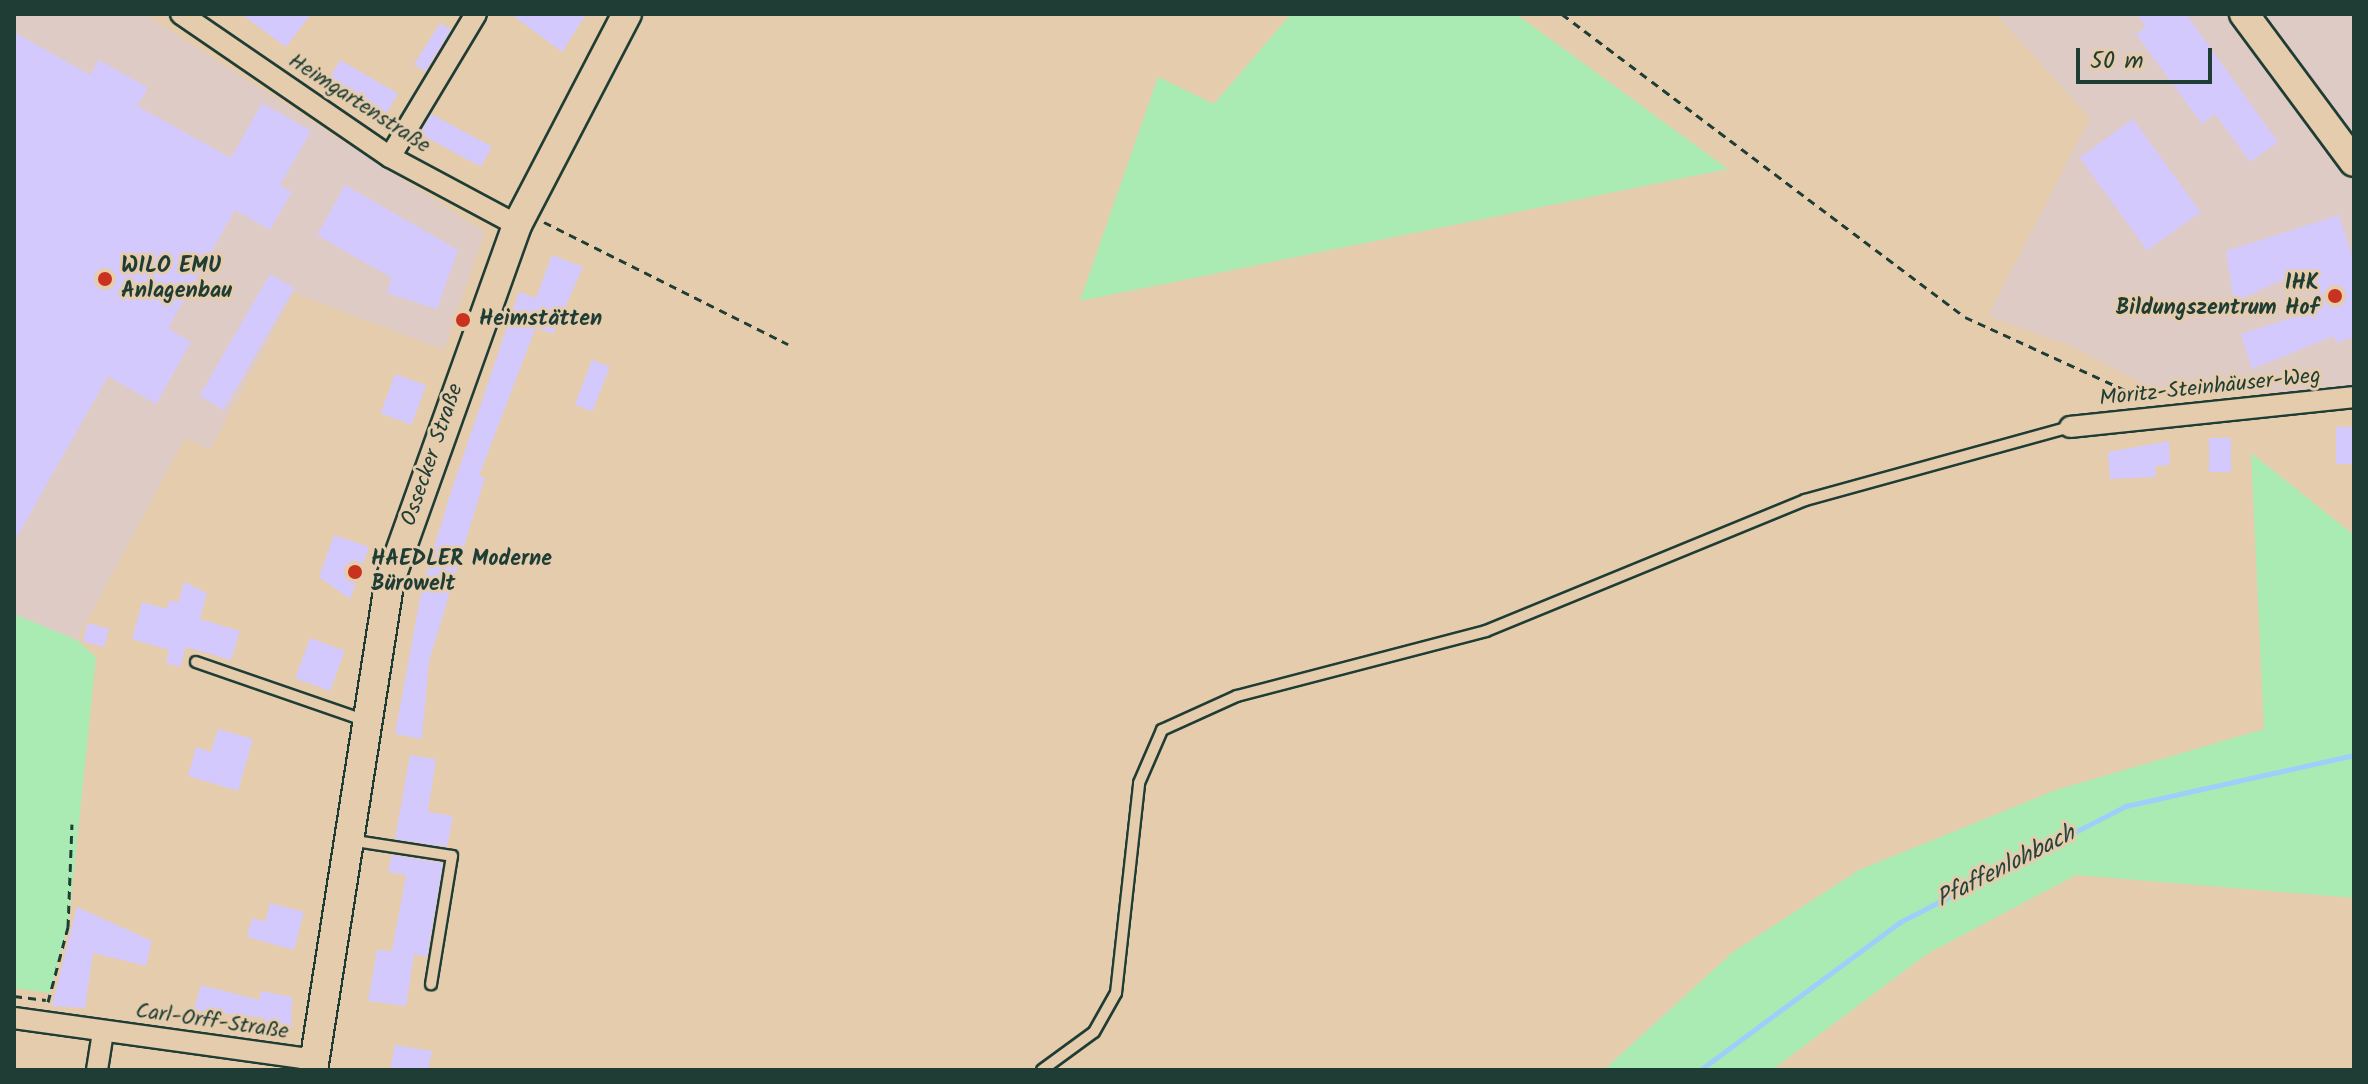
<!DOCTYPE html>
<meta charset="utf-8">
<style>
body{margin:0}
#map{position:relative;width:2368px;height:1084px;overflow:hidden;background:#e4ccad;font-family:Kalam,sans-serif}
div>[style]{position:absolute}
.built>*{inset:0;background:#dfcbc5}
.green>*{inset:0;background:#aaebb4}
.stream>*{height:5px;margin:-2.5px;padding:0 2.5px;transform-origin:2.5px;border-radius:2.5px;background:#9fcefa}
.building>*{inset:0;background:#d4c9fc;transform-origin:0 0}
.path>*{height:3px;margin-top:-1.5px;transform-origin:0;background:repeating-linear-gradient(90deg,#1f3d34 0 8px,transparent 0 14px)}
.roads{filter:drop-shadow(2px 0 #1f3d34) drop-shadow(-2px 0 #1f3d34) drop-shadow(0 2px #1f3d34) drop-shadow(0 -2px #1f3d34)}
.lane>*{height:10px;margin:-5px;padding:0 5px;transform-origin:5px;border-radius:5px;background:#e4ccad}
.street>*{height:20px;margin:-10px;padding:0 10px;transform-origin:10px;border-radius:10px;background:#e4ccad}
.secondary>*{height:28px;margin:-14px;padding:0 14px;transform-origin:14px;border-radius:14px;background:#e4ccad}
.dots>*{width:22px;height:22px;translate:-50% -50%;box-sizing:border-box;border:4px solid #e4ccad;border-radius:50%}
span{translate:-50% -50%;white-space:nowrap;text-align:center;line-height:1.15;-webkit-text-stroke:6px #e4ccad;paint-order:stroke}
.street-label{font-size:22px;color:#1f3d34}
.poi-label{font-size:22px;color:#1f3d34;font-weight:700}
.left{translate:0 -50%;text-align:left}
.right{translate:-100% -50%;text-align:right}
.water-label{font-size:24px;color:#25443e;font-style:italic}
.frame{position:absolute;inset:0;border:16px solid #1f3d34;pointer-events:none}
.scale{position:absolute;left:2076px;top:48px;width:136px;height:36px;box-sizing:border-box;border:4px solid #1f3d34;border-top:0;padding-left:10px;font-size:24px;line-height:28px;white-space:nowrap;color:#1f3d34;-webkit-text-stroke:6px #e4ccad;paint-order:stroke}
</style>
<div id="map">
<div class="built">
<div style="clip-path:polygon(14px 14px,144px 14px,485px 232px,444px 350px,294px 293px,210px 450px,185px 438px,77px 640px,14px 614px)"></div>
<div style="clip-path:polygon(1996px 14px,2354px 14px,2354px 388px,2170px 397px,2066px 344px,1988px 316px,2090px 118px)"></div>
</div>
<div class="green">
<div style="clip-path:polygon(1291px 14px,1516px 14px,1728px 169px,1080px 301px,1158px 77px,1214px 104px)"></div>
<div style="clip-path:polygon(2251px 453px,2354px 535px,2354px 898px,2076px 875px,1927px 954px,1772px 1070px,1604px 1070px,1733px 952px,1859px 870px,2056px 790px,2264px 729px)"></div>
<div style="clip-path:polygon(14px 614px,77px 640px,96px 657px,69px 920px,50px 993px,14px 988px)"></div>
</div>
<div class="stream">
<div style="left:1700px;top:1070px;width:249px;rotate:-36.5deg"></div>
<div style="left:1900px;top:922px;width:254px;rotate:-27.2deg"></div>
<div style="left:2126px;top:806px;width:234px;rotate:-12.6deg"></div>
</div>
<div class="building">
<div style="clip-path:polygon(241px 14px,311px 14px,286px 47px)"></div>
<div style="clip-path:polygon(511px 14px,586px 14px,562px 52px)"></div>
<div style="clip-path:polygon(2137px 14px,2186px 14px,2278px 142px,2250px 162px,2215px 114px,2202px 124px,2136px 34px,2146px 27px)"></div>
<div style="left:440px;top:23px;width:13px;height:49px;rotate:32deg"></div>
<div style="clip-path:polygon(14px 32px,90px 75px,99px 60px,148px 88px,137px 106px,231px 158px,262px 103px,311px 131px,280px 185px,292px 192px,270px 230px,235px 210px,168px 328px,191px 342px,156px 404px,108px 376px,14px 542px)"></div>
<div style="left:340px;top:60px;width:67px;height:23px;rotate:30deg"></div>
<div style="left:431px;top:114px;width:69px;height:23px;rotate:28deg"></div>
<div style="left:2133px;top:119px;width:115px;height:66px;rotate:54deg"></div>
<div style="clip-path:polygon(345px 185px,458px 250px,437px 309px,387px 293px,392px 278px,317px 235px)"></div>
<div style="clip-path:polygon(2339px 215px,2354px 262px,2354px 337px,2336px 343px,2334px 336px,2252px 369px,2241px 334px,2321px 309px,2308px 268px,2234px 302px,2226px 251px)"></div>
<div style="clip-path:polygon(552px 255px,583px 267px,553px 334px,536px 327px,479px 476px,485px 478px,429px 661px,422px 739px,395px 734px,422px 588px,450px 495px,519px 292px,536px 298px)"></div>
<div style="left:270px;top:274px;width:28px;height:141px;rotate:30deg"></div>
<div style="left:592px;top:360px;width:19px;height:48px;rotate:21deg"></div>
<div style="left:395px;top:374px;width:33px;height:42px;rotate:20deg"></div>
<div style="left:2354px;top:427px;width:37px;height:18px;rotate:90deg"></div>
<div style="left:2209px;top:438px;width:22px;height:34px"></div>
<div style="clip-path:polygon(2169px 441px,2170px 465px,2155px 466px,2156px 477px,2110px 479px,2108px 452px)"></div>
<div style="clip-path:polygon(334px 535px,369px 547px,350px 599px,319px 577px)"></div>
<div style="clip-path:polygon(184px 582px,207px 593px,200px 619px,240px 631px,231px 660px,186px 647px,180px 667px,166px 663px,169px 650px,132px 639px,142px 602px,167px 609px,169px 600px,178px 603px)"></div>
<div style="left:88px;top:623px;width:22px;height:19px;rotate:16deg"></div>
<div style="left:310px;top:638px;width:37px;height:43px;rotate:20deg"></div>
<div style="clip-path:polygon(218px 729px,253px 739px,238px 791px,188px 776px,196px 747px,211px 752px)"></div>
<div style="clip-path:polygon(410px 755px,436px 759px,428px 812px,453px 816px,447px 847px,395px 839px)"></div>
<div style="clip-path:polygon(392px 855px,443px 863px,427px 957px,414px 954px,406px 1006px,368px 1001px,377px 950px,392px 951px,406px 875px,388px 872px)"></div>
<div style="clip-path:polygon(270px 903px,304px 912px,294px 950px,247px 937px,252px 918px,265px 922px)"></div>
<div style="clip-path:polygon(77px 907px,152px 941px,146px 966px,93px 953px,85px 1008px,52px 1006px)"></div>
<div style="clip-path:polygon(201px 985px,259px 1000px,261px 991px,292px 997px,291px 1032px,263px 1027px,265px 1018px,194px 1010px)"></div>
<div style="clip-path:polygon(395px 1045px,432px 1051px,428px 1070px,390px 1070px)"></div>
</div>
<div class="path">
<div style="left:1562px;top:14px;width:504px;rotate:36.94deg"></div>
<div style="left:1965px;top:317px;width:196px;rotate:24.5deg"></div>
<div style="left:544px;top:222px;width:273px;rotate:26.6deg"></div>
<div style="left:14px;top:996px;width:32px;rotate:7deg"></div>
<div style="left:48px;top:1002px;width:78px;rotate:-75.1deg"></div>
<div style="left:68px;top:927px;width:103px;rotate:-87.8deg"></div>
</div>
<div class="roads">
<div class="lane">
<div style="left:196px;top:662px;width:180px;rotate:19.1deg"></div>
<div style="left:349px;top:840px;width:104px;rotate:8.8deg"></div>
<div style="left:452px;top:856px;width:130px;rotate:99.3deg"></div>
<div style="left:1042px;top:1070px;width:64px;rotate:-36.2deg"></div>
<div style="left:1094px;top:1032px;width:45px;rotate:-60.6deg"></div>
<div style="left:1116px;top:993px;width:211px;rotate:-83.7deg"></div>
<div style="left:1139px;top:783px;width:58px;rotate:-66.5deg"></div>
<div style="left:1162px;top:730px;width:82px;rotate:-24.4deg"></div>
<div style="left:1237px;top:696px;width:257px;rotate:-14.6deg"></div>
<div style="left:1486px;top:631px;width:345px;rotate:-22.3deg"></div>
<div style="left:1805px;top:500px;width:275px;rotate:-15.4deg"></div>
</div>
<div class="street">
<div style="left:181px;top:14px;width:253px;rotate:34.4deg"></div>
<div style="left:390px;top:157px;width:144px;rotate:28.2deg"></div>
<div style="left:390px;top:157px;width:167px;rotate:-59deg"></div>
<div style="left:2070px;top:427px;width:286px;rotate:-6deg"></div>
<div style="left:14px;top:1018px;width:304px;rotate:7.9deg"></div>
<div style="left:97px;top:1070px;width:39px;rotate:-81deg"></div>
</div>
<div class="secondary">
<div style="left:2244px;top:14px;width:184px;rotate:53.4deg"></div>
<div style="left:313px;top:1070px;width:496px;rotate:-81.1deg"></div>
<div style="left:390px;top:580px;width:377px;rotate:-70.3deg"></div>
<div style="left:517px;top:225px;width:238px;rotate:-62.5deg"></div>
</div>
</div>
<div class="dots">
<div style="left:105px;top:279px;background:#c8321e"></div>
<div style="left:2335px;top:296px;background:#c8321e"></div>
<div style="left:463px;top:320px;background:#c8321e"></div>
<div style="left:355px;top:572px;background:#c8321e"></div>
</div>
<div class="street-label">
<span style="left:359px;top:104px;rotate:33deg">Heimgartenstraße</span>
<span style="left:2210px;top:388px;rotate:-6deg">Moritz-Steinhäuser-Weg</span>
<span style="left:433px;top:455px;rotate:-71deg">Ossecker Straße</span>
<span style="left:212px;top:1022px;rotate:8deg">Carl-Orff-Straße</span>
</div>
<div class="poi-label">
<span class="left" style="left:121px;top:279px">WILO EMU<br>Anlagenbau</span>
<span class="right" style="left:2319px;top:296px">IHK<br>Bildungszentrum Hof</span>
<span class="left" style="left:479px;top:320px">Heimstätten</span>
<span class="left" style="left:371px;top:572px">HAEDLER Moderne<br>Bürowelt</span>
</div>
<div class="water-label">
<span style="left:2006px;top:867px;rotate:-27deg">Pfaffenlohbach</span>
</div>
<div class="frame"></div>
<div class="scale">50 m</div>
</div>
